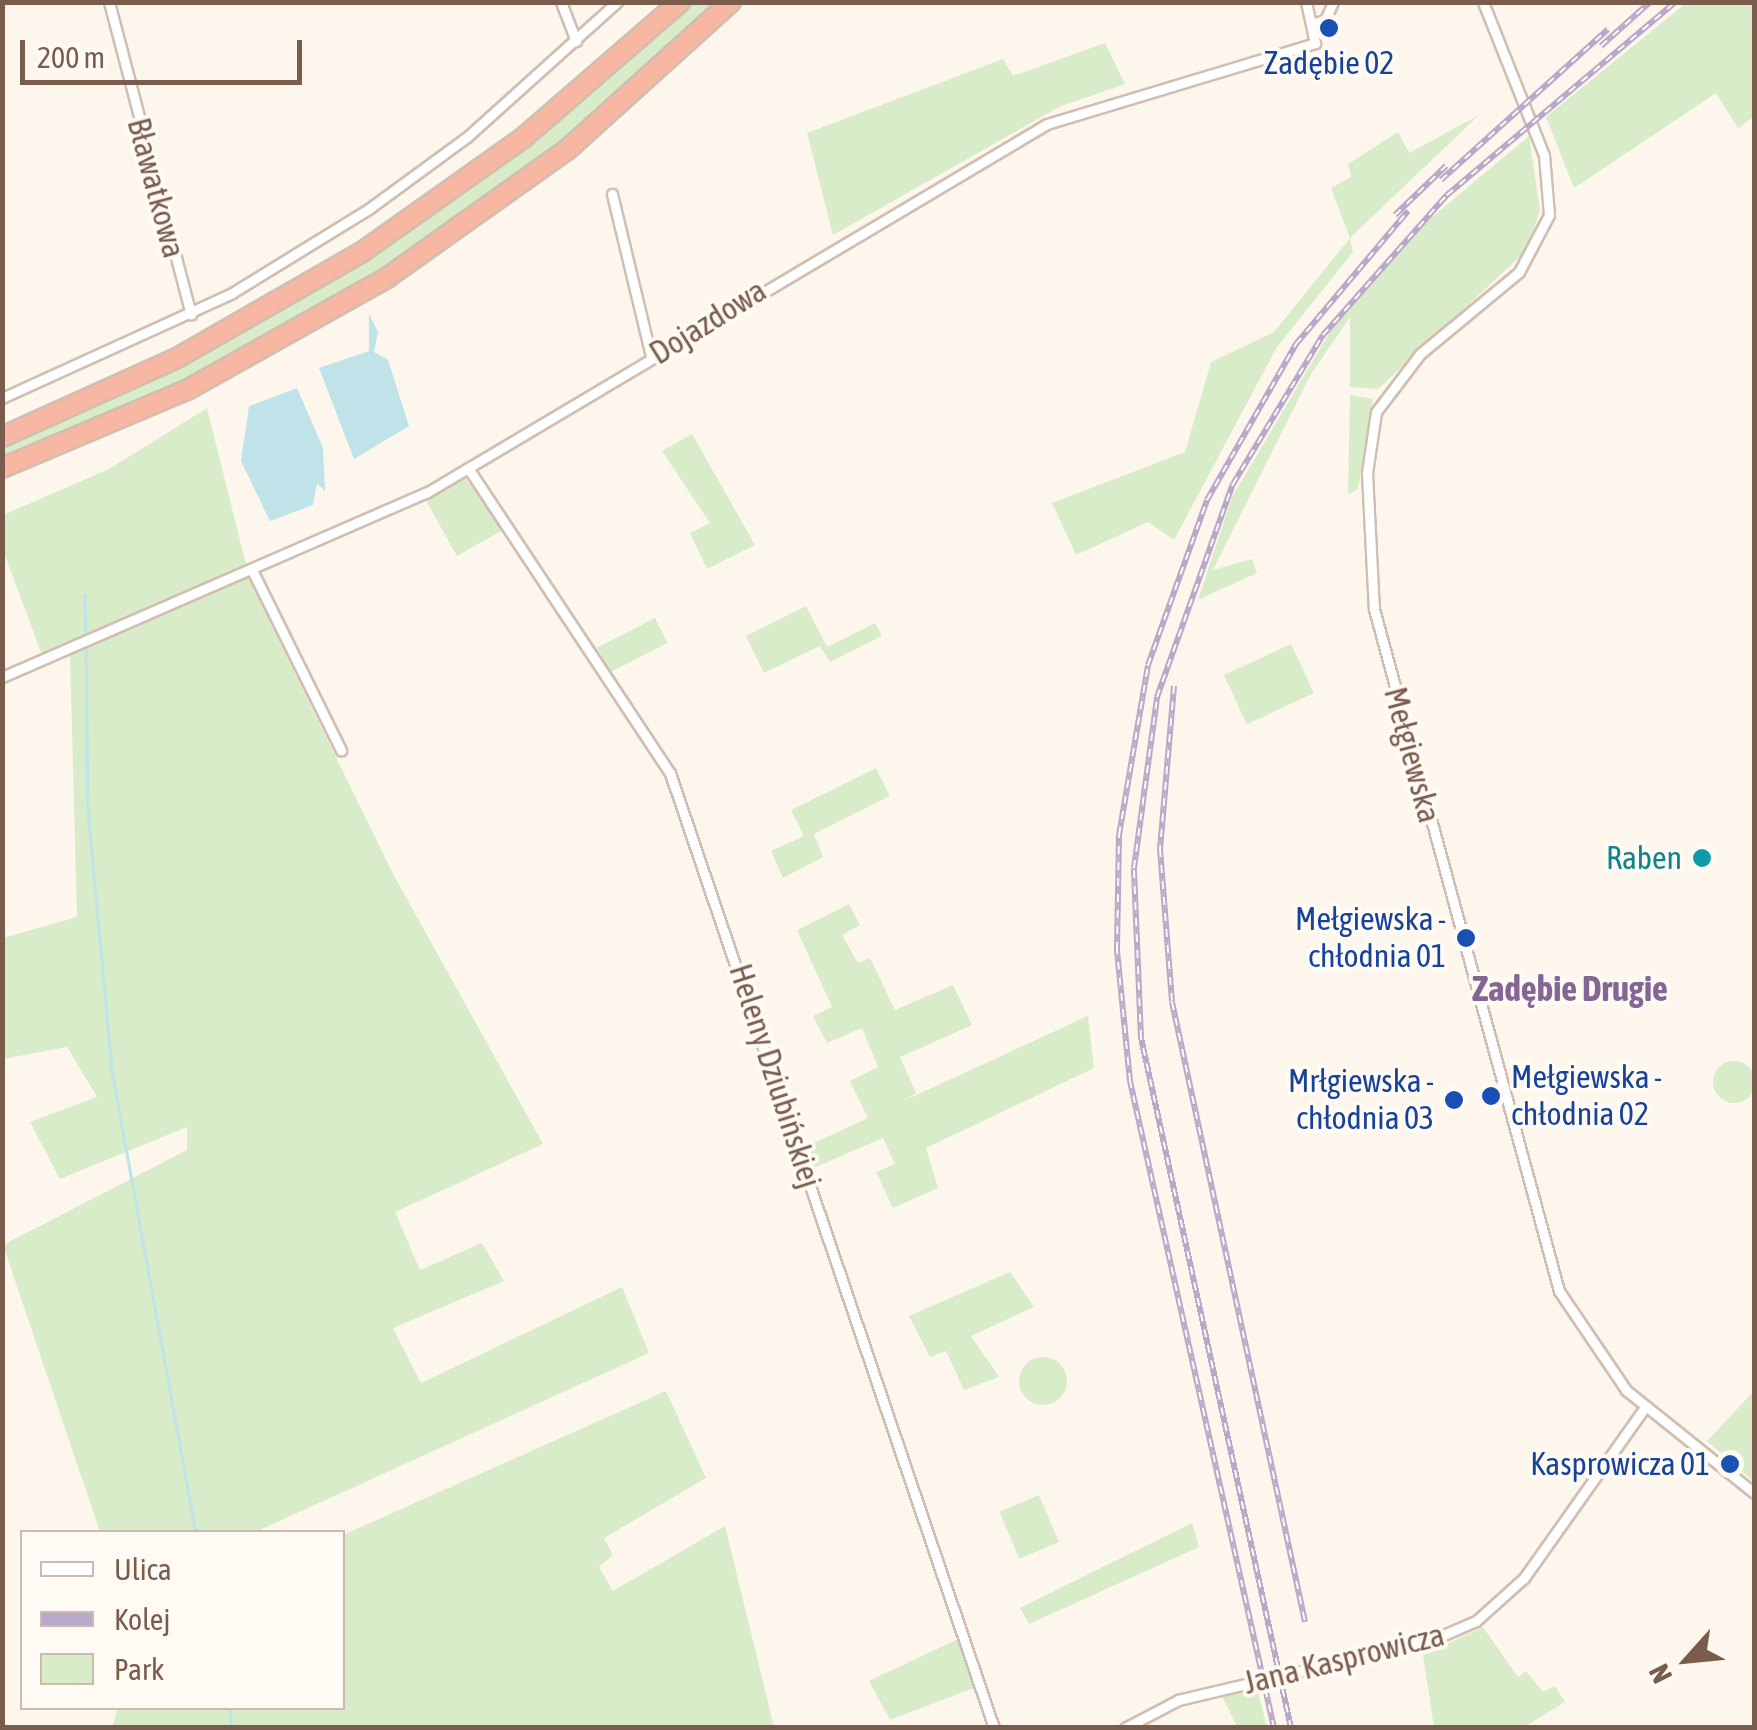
<!DOCTYPE html>
<meta charset="utf-8">
<style>
body{margin:0}
#map{position:relative;width:1757px;height:1730px;overflow:hidden;background:#fdf6ec;font-family:"Asap Condensed",sans-serif}
div>[style]{position:absolute}
.green>*{inset:0;background:#d8ecc9;transform-origin:0 0}
.round{border-radius:50%}
.water>*{inset:0;background:#bfe3e8}
.stream>*{height:2.5px;margin:-1.25px;padding:0 1.25px;transform-origin:1.25px;border-radius:1.25px;background:#bfe3e8}
.roads{filter:drop-shadow(2px 0 #d1beb0) drop-shadow(-2px 0 #d1beb0) drop-shadow(0 2px #d1beb0) drop-shadow(0 -2px #d1beb0)}
.minor>*{height:9px;margin:-4.5px;padding:0 4.5px;transform-origin:4.5px;border-radius:4.5px;background:#fff}
.motorway>*{height:18px;margin:-9px;padding:0 9px;transform-origin:9px;border-radius:9px;background:#f7b7a3}
.rail>*{height:6px;margin-top:-3px;transform-origin:0;background:repeating-linear-gradient(90deg,#fffaf3 0 8px,#b9a8c9 0 16px);box-sizing:border-box;border-block:2px solid #b9a8c9}
.dots>*{width:28px;height:28px;translate:-50% -50%;box-sizing:border-box;border:5px solid #fffaf3;border-radius:50%}
span{translate:-50% -50%;white-space:nowrap;text-align:center;line-height:1.15;-webkit-text-stroke:8px #fffaf3;paint-order:stroke}
.transit-label{font-size:32px;color:#164399}
.right{translate:-100% -50%;text-align:right}
.left{translate:0 -50%;text-align:left}
.street-label{font-size:32px;color:#7a5c4d}
.culture-label{font-size:32px;color:#0d838f}
.neighbourhood-label{font-size:35px;color:#846695;font-weight:700}
.frame{position:absolute;inset:0;border:5px solid #7a5c4d;pointer-events:none}
.legend{position:absolute;left:20px;top:1530px;width:325px;height:180px;box-sizing:border-box;background:#fffaf3;border:2px solid #cabbb1;margin:0;padding:12px 18px;list-style:none;font-size:30px;color:#7a5c4d}
.legend li{display:flex;align-items:center;gap:20px;height:50px}
.legend b{width:50px;border:2px solid #cabbb1}
.north{position:absolute;left:1637px;top:1610px;width:100px;height:100px;-webkit-text-stroke:8px #fffaf3;paint-order:stroke;rotate:243deg;font-size:28px;font-weight:700;line-height:40px;text-align:center;color:#7a5c4d}
.north::after{content:'';display:block;margin:auto;width:35px;height:45px;background:#7a5c4d;clip-path:polygon(50% 0,100% 100%,50% 72%,0 100%)}
.scale{position:absolute;left:20px;top:40px;width:282px;height:45px;box-sizing:border-box;border:5px solid #7a5c4d;border-top:0;padding-left:12px;font-size:30px;line-height:35px;white-space:nowrap;color:#7a5c4d;-webkit-text-stroke:8px #fffaf3;paint-order:stroke}
</style>
<div id="map">
<div class="green">
<div style="clip-path:polygon(689px 3px,722px 3px,542px 161px,407px 258px,222px 365px,3px 462px,3px 443px,213px 348px,392px 240px,526px 144px)"></div>
<div style="clip-path:polygon(1686px 3px,1754px 3px,1754px 117px,1738px 128px,1716px 93px,1574px 188px,1546px 117px)"></div>
<div style="clip-path:polygon(1105px 43px,1125px 84px,1059px 107px,833px 235px,807px 133px,1003px 59px,1013px 76px)"></div>
<div style="clip-path:polygon(1479px 115px,1350px 238px,1353px 252px,1277px 347px,1174px 540px,1148px 522px,1076px 555px,1052px 503px,1185px 452px,1211px 362px,1274px 332px,1350px 238px,1331px 188px,1351px 177px,1348px 164px,1398px 132px,1409px 153px)"></div>
<div style="clip-path:polygon(1529px 136px,1540px 210px,1527px 250px,1378px 389px,1350px 387px,1350px 317px,1311px 374px,1213px 570px,1252px 559px,1257px 573px,1198px 600px,1232px 497px,1337px 320px,1419px 228px)"></div>
<div style="clip-path:polygon(1350px 395px,1373px 399px,1358px 489px,1348px 494px)"></div>
<div style="clip-path:polygon(207px 408px,250px 581px,392px 872px,543px 1144px,395px 1212px,420px 1270px,482px 1243px,504px 1281px,393px 1328px,421px 1383px,622px 1287px,649px 1353px,255px 1532px,100px 1532px,3px 1245px,187px 1150px,187px 1127px,60px 1179px,30px 1122px,97px 1097px,67px 1047px,3px 1059px,3px 938px,77px 917px,70px 655px,68px 646px,42px 655px,3px 550px,3px 515px,109px 469px)"></div>
<div style="clip-path:polygon(692px 434px,755px 545px,707px 569px,690px 533px,710px 523px,662px 451px)"></div>
<div style="clip-path:polygon(465px 478px,503px 530px,457px 556px,425px 499px)"></div>
<div style="clip-path:polygon(806px 606px,827px 647px,875px 623px,882px 636px,830px 662px,820px 646px,764px 673px,746px 636px)"></div>
<div style="left:655px;top:618px;width:28px;height:65px;rotate:63deg"></div>
<div style="left:1291px;top:644px;width:54px;height:74px;rotate:65deg"></div>
<div style="clip-path:polygon(876px 768px,890px 796px,814px 834px,823px 857px,783px 878px,771px 851px,804px 836px,791px 810px)"></div>
<div style="clip-path:polygon(849px 904px,860px 925px,842px 935px,858px 963px,870px 958px,895px 1010px,953px 985px,972px 1025px,900px 1057px,916px 1093px,901px 1102px,1088px 1016px,1094px 1068px,926px 1148px,938px 1188px,893px 1208px,876px 1172px,895px 1164px,883px 1138px,811px 1169px,801px 1149px,868px 1118px,850px 1081px,878px 1067px,862px 1028px,827px 1043px,813px 1016px,832px 1007px,797px 930px)"></div>
<div class="round" style="left:1713px;top:1061px;width:42px;height:42px"></div>
<div style="clip-path:polygon(1010px 1272px,1034px 1307px,971px 1336px,999px 1377px,964px 1390px,946px 1351px,930px 1357px,909px 1316px)"></div>
<div class="round" style="left:1019px;top:1357px;width:48px;height:48px"></div>
<div style="clip-path:polygon(666px 1391px,706px 1478px,604px 1538px,613px 1555px,599px 1567px,613px 1591px,725px 1526px,774px 1727px,112px 1727px,118px 1708px,342px 1708px,343px 1535px)"></div>
<div style="clip-path:polygon(1754px 1391px,1754px 1482px,1707px 1441px)"></div>
<div style="left:1039px;top:1495px;width:51px;height:43px;rotate:67deg"></div>
<div style="clip-path:polygon(1192px 1523px,1199px 1547px,1029px 1624px,1020px 1608px)"></div>
<div style="clip-path:polygon(1483px 1627px,1518px 1677px,1526px 1671px,1543px 1692px,1555px 1686px,1565px 1702px,1524px 1727px,1434px 1727px,1423px 1655px)"></div>
<div style="clip-path:polygon(958px 1639px,976px 1687px,890px 1720px,869px 1681px)"></div>
<div style="clip-path:polygon(1257px 1688px,1267px 1727px,1237px 1727px,1221px 1694px)"></div>
</div>
<div class="water">
<div style="clip-path:polygon(369px 314px,378px 332px,374px 352px,388px 360px,409px 426px,354px 459px,319px 368px,369px 351px)"></div>
<div style="clip-path:polygon(297px 388px,323px 448px,325px 491px,317px 483px,313px 505px,270px 521px,241px 461px,249px 406px)"></div>
</div>
<div class="stream">
<div style="left:85px;top:595px;width:43px;rotate:88.7deg"></div>
<div style="left:86px;top:646px;width:164px;rotate:89.3deg"></div>
<div style="left:88px;top:810px;width:262px;rotate:84.7deg"></div>
<div style="left:112px;top:1071px;width:469px;rotate:79.7deg"></div>
<div style="left:230px;top:1708px;width:20px;rotate:87deg"></div>
</div>
<div class="roads">
<div class="minor">
<div style="left:109px;top:2px;width:323px;rotate:75.3deg"></div>
<div style="left:561px;top:2px;width:42px;rotate:69deg"></div>
<div style="left:1483px;top:2px;width:165px;rotate:68.3deg"></div>
<div style="left:1544px;top:155px;width:60px;rotate:85.2deg"></div>
<div style="left:1549px;top:215px;width:64px;rotate:117.8deg"></div>
<div style="left:1519px;top:272px;width:129px;rotate:140.4deg"></div>
<div style="left:1420px;top:354px;width:73px;rotate:127.2deg"></div>
<div style="left:1376px;top:412px;width:62px;rotate:98.4deg"></div>
<div style="left:1367px;top:473px;width:136px;rotate:87.1deg"></div>
<div style="left:1374px;top:609px;width:707px;rotate:74.82deg"></div>
<div style="left:1559px;top:1291px;width:120px;rotate:55.9deg"></div>
<div style="left:1626px;top:1390px;width:164px;rotate:38.8deg"></div>
<div style="left:1311px;top:24px;width:15px;rotate:-16deg"></div>
<div style="left:1325px;top:20px;width:20px;rotate:-66deg"></div>
<div style="left:612px;top:194px;width:168px;rotate:76.5deg"></div>
<div style="left:2px;top:398px;width:253px;rotate:-24.5deg"></div>
<div style="left:232px;top:293px;width:162px;rotate:-31.6deg"></div>
<div style="left:370px;top:208px;width:120px;rotate:-36.2deg"></div>
<div style="left:467px;top:137px;width:202px;rotate:-42deg"></div>
<div style="left:468px;top:468px;width:366px;rotate:56.5deg"></div>
<div style="left:670px;top:773px;width:1008px;rotate:71.26deg"></div>
<div style="left:253px;top:572px;width:199px;rotate:63.7deg"></div>
<div style="left:2px;top:677px;width:462px;rotate:-23.5deg"></div>
<div style="left:426px;top:493px;width:722px;rotate:-30.72deg"></div>
<div style="left:1047px;top:124px;width:280px;rotate:-16.8deg"></div>
<div style="left:1315px;top:43px;width:42px;rotate:-102.4deg"></div>
<div style="left:1125px;top:1728px;width:60px;rotate:-27.8deg"></div>
<div style="left:1178px;top:1700px;width:261px;rotate:-13.3deg"></div>
<div style="left:1432px;top:1640px;width:48px;rotate:-23.4deg"></div>
<div style="left:1476px;top:1621px;width:64px;rotate:-41.9deg"></div>
<div style="left:1524px;top:1578px;width:209px;rotate:-54.7deg"></div>
</div>
<div class="motorway">
<div style="left:2px;top:437px;width:192px;rotate:-24.3deg"></div>
<div style="left:177px;top:358px;width:213px;rotate:-29.8deg"></div>
<div style="left:362px;top:252px;width:197px;rotate:-35.3deg"></div>
<div style="left:523px;top:138px;width:208px;rotate:-40.9deg"></div>
<div style="left:2px;top:468px;width:201px;rotate:-22.9deg"></div>
<div style="left:187px;top:390px;width:231px;rotate:-29.3deg"></div>
<div style="left:388px;top:277px;width:219px;rotate:-35.4deg"></div>
<div style="left:567px;top:150px;width:221px;rotate:-42.1deg"></div>
</div>
</div>
<div class="rail">
<div style="left:1601px;top:46px;width:66px;rotate:-41.9deg"></div>
<div style="left:1441px;top:180px;width:225px;rotate:-42.1deg"></div>
<div style="left:1395px;top:215px;width:71px;rotate:-43.9deg"></div>
<div style="left:1174px;top:686px;width:164px;rotate:94.9deg"></div>
<div style="left:1160px;top:849px;width:153px;rotate:85.5deg"></div>
<div style="left:1172px;top:1002px;width:634px;rotate:77.89deg"></div>
<div style="left:1274px;top:1728px;width:663px;rotate:-102.55deg"></div>
<div style="left:1130px;top:1081px;width:132px;rotate:-95.7deg"></div>
<div style="left:1117px;top:950px;width:115px;rotate:-89deg"></div>
<div style="left:1119px;top:835px;width:172px;rotate:-80.3deg"></div>
<div style="left:1148px;top:665px;width:175px;rotate:-70.3deg"></div>
<div style="left:1207px;top:500px;width:180px;rotate:-60.3deg"></div>
<div style="left:1296px;top:344px;width:174px;rotate:-49.9deg"></div>
<div style="left:1291px;top:1728px;width:706px;rotate:-102.26deg"></div>
<div style="left:1141px;top:1038px;width:170px;rotate:-92.4deg"></div>
<div style="left:1134px;top:868px;width:173px;rotate:-82.3deg"></div>
<div style="left:1157px;top:697px;width:226px;rotate:-70.4deg"></div>
<div style="left:1233px;top:484px;width:174px;rotate:-58.9deg"></div>
<div style="left:1323px;top:335px;width:187px;rotate:-48.5deg"></div>
<div style="left:1447px;top:195px;width:299px;rotate:-40.2deg"></div>
</div>
<div class="dots">
<div style="left:1329px;top:28px;background:#1a4fb4"></div>
<div style="left:1702px;top:858px;background:#0f9aa8"></div>
<div style="left:1466px;top:938px;background:#1a4fb4"></div>
<div style="left:1491px;top:1096px;background:#1a4fb4"></div>
<div style="left:1454px;top:1100px;background:#1a4fb4"></div>
<div style="left:1730px;top:1464px;background:#1a4fb4"></div>
</div>
<div class="transit-label">
<span style="left:1329px;top:63px">Zadębie 02</span>
<span class="right" style="left:1446px;top:938px">Mełgiewska -<br>chłodnia 01</span>
<span class="left" style="left:1511px;top:1096px">Mełgiewska -<br>chłodnia 02</span>
<span class="right" style="left:1434px;top:1100px">Mrłgiewska -<br>chłodnia 03</span>
<span class="right" style="left:1710px;top:1464px">Kasprowicza 01</span>
</div>
<div class="street-label">
<span style="left:156px;top:188px;rotate:75deg">Bławatkowa</span>
<span style="left:708px;top:322px;rotate:-32deg">Dojazdowa</span>
<span style="left:1412px;top:755px;rotate:75deg">Mełgiewska</span>
<span style="left:775px;top:1076px;rotate:72deg">Heleny Dziubińskiej</span>
<span style="left:1344px;top:1659px;rotate:-14deg">Jana Kasprowicza</span>
</div>
<div class="culture-label">
<span class="right" style="left:1682px;top:858px">Raben</span>
</div>
<div class="neighbourhood-label">
<span style="left:1570px;top:988px">Zadębie Drugie</span>
</div>
<div class="frame"></div>
<ul class="legend">
<li><b style="height:12px;background:#fff"></b>Ulica</li>
<li><b style="height:12px;background:#b9a8c9"></b>Kolej</li>
<li><b style="height:28px;background:#d8ecc9"></b>Park</li>
</ul>
<div class="north">N</div>
<div class="scale">200 m</div>
</div>
